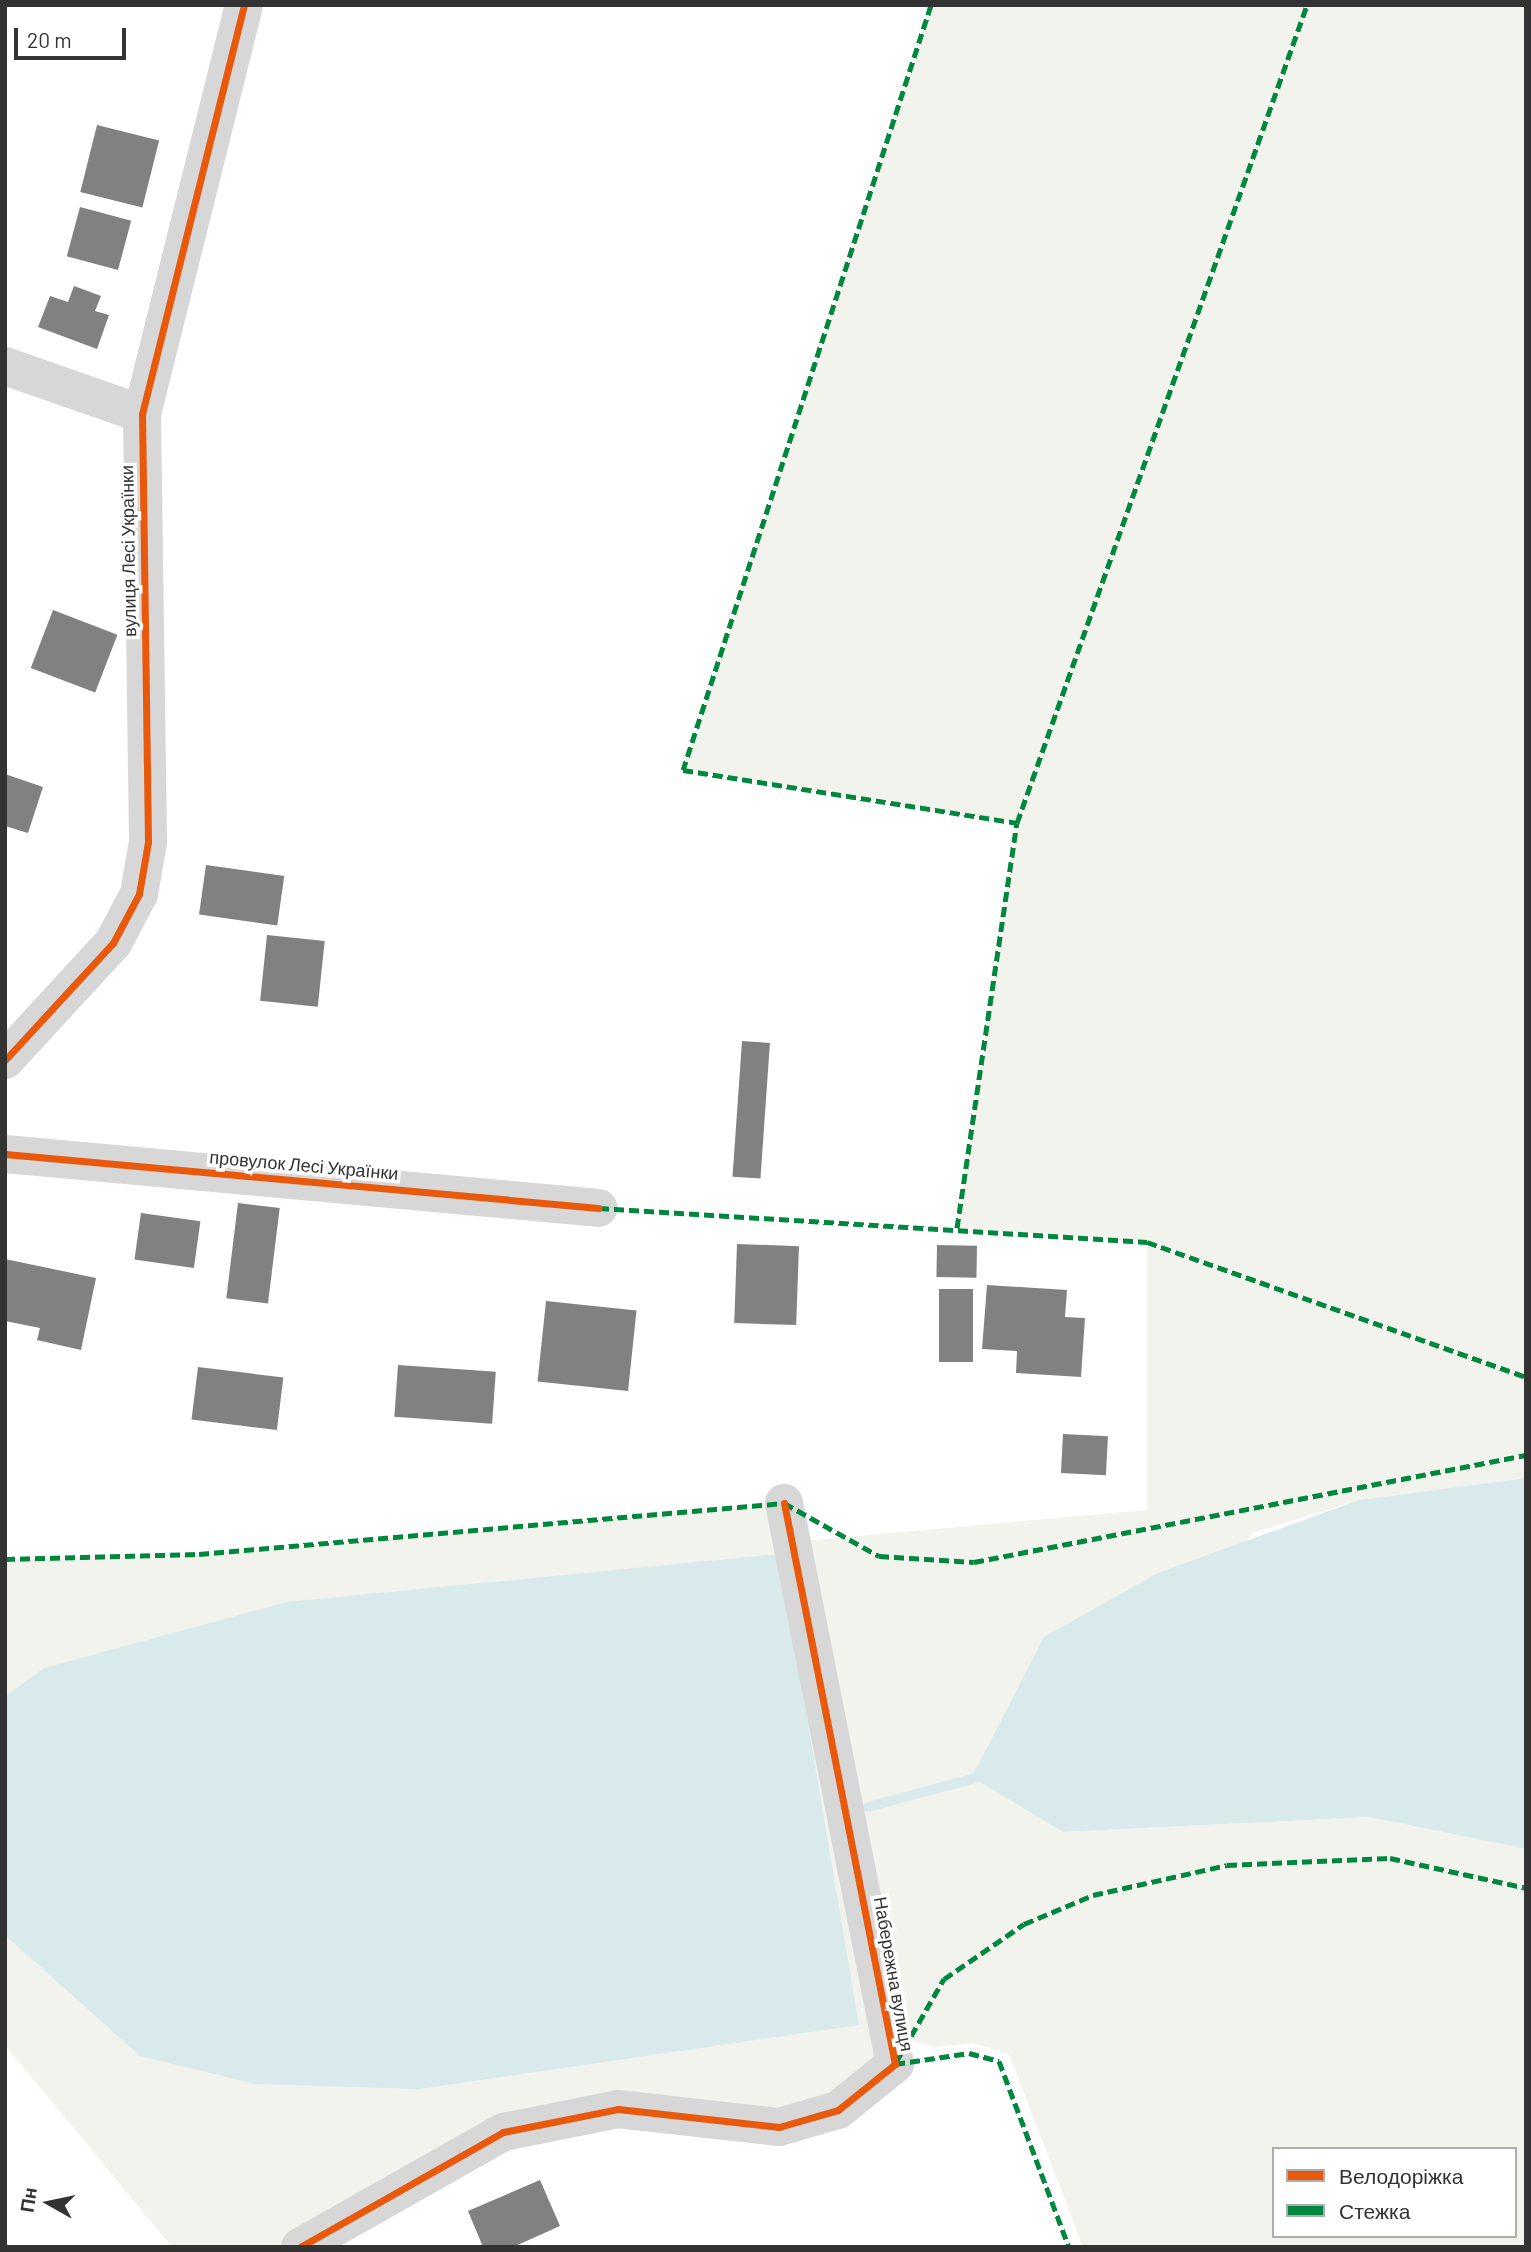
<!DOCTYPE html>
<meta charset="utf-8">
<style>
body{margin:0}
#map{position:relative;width:1531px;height:2252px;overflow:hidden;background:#fff;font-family:Barlow,sans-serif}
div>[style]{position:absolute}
.green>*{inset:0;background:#f1f3ec}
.water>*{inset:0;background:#d8eaeb}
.stream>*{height:10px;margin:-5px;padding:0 5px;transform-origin:5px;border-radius:5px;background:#d8eaeb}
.building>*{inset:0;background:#818181;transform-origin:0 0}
.minor>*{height:38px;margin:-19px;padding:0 19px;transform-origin:19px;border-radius:19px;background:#d7d7d7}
.quiet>*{height:5px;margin-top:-2.5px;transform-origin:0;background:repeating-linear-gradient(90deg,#00873e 0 10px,transparent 0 15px)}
.cycleway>*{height:7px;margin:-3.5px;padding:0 3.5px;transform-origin:3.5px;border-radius:3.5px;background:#e8590c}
span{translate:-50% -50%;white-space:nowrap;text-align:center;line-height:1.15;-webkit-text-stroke:7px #fff;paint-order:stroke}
.street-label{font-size:18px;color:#333}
.frame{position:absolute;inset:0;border:7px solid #333;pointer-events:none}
.legend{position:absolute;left:1272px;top:2147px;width:245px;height:91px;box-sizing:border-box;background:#fff;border:2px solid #adadad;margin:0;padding:9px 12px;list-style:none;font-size:21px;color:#333}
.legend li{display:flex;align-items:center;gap:14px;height:35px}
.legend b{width:35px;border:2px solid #adadad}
.north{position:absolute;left:14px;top:2168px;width:70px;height:70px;-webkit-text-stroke:5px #fff;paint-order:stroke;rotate:279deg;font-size:19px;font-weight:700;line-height:28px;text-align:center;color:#333}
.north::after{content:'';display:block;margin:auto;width:24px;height:32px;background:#333;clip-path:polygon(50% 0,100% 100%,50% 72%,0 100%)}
.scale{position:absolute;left:14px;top:28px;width:112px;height:32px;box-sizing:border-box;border:4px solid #333;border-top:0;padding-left:9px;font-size:21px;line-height:24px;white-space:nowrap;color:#333;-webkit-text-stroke:5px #fff;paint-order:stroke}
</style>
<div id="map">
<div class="green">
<div style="clip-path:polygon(evenodd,931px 5px,1526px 5px,1526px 1478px,1359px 1500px,1252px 1533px,1063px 1832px,1370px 1817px,1526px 1849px,1526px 2247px,1083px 2247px,1009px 2054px,973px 2043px,934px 2047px,868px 2028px,895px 2064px,838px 2110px,618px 2109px,503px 2132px,300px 2247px,172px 2247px,5px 2045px,5px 1559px,199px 1554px,784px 1503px,782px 1543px,1147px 1510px,1147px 1242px,957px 1228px,1016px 823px,683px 770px,931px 5px,1274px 2149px,1515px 2149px,1515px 2236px,1274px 2236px,1274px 2149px)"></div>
</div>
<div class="water">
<div style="clip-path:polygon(1526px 1478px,1526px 1849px,1370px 1817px,1063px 1832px,972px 1777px,1044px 1637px,1158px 1573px,1359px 1500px)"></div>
<div style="clip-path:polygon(779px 1554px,859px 2025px,419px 2089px,255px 2084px,140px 2056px,5px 1935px,5px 1697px,44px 1668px,287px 1602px)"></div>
</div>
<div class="stream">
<div style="left:868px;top:1807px;width:119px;rotate:-15.1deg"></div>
</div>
<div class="building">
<div style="left:97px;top:125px;width:64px;height:69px;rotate:14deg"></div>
<div style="left:80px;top:207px;width:53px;height:51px;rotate:15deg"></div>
<div style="clip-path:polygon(74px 286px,101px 296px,95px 311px,109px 315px,97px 349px,38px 327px,50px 296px,68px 302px)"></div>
<div style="left:53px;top:610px;width:69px;height:62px;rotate:21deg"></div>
<div style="clip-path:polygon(5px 774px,43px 787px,28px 833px,5px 826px)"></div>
<div style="left:206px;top:865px;width:79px;height:50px;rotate:8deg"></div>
<div style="left:267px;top:935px;width:58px;height:66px;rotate:6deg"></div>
<div style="left:742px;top:1041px;width:28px;height:136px;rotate:4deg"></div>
<div style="left:238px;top:1203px;width:42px;height:96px;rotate:7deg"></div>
<div style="left:141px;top:1213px;width:60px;height:47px;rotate:8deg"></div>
<div style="left:737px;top:1244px;width:62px;height:79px;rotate:2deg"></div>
<div style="left:937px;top:1245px;width:40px;height:32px;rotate:1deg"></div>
<div style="clip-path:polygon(5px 1259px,96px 1278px,81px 1350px,37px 1340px,40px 1328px,5px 1321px)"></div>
<div style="clip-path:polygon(987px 1285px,1067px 1290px,1065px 1317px,1085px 1318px,1081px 1377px,1016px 1373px,1017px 1351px,982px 1349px)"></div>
<div style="left:939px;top:1289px;width:34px;height:73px"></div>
<div style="left:546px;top:1301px;width:91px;height:81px;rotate:6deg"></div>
<div style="left:398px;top:1365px;width:98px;height:52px;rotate:4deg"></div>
<div style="left:198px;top:1367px;width:86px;height:53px;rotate:7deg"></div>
<div style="left:1063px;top:1434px;width:45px;height:39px;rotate:3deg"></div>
<div style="clip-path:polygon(540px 2180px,560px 2226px,513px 2247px,483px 2247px,468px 2211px)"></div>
</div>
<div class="minor">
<div style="left:5px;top:366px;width:145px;rotate:19.3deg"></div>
<div style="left:5px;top:1060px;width:159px;rotate:-47.3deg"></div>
<div style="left:113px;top:943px;width:55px;rotate:-62deg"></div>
<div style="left:139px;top:894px;width:53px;rotate:-80.2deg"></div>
<div style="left:148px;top:842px;width:428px;rotate:-90.8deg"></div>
<div style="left:142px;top:414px;width:422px;rotate:-76deg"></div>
<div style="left:5px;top:1154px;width:596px;rotate:5.19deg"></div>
<div style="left:300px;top:2247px;width:233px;rotate:-29.5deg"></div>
<div style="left:503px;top:2132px;width:117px;rotate:-11.3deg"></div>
<div style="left:618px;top:2109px;width:162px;rotate:6.4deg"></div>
<div style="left:779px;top:2127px;width:61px;rotate:-16.1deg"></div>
<div style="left:838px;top:2110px;width:73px;rotate:-38.9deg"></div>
<div style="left:895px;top:2064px;width:572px;rotate:-101.19deg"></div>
</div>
<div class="quiet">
<div style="left:931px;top:5px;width:804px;rotate:107.96deg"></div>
<div style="left:683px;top:770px;width:338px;rotate:9deg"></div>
<div style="left:599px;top:1208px;width:549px;rotate:3.55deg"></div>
<div style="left:1147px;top:1242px;width:402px;rotate:19.6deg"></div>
<div style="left:957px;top:1228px;width:409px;rotate:-81.6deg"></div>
<div style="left:1017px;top:823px;width:868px;rotate:-70.48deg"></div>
<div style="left:5px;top:1559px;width:194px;rotate:-1.5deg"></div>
<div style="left:199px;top:1554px;width:587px;rotate:-4.98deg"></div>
<div style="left:784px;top:1503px;width:109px;rotate:29.2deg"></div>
<div style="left:879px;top:1556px;width:95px;rotate:3.6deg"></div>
<div style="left:974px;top:1562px;width:562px;rotate:-10.97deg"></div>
<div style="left:896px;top:2062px;width:96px;rotate:-60deg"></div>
<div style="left:944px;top:1979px;width:97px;rotate:-34.5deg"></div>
<div style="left:1024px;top:1924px;width:75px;rotate:-22.8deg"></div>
<div style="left:1093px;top:1895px;width:137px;rotate:-12.6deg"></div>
<div style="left:1227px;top:1865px;width:163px;rotate:-2.5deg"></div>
<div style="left:1390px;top:1858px;width:139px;rotate:12.4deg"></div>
<div style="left:895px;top:2064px;width:75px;rotate:-8.5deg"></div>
<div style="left:969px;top:2053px;width:31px;rotate:15deg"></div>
<div style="left:999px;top:2061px;width:199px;rotate:69.4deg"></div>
</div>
<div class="cycleway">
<div style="left:5px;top:1060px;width:159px;rotate:-47.3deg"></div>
<div style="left:113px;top:943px;width:55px;rotate:-62deg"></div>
<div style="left:139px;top:894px;width:53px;rotate:-80.2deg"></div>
<div style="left:148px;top:842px;width:428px;rotate:-90.8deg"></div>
<div style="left:142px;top:414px;width:422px;rotate:-76deg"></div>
<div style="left:5px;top:1154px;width:596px;rotate:5.19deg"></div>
<div style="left:300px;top:2247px;width:233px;rotate:-29.5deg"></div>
<div style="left:503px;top:2132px;width:117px;rotate:-11.3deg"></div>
<div style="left:618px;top:2109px;width:162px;rotate:6.4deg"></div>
<div style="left:779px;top:2127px;width:61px;rotate:-16.1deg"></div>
<div style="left:838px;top:2110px;width:73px;rotate:-38.9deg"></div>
<div style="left:895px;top:2064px;width:572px;rotate:-101.19deg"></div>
</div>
<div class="street-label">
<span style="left:128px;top:551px;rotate:-91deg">вулиця Лесі Українки</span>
<span style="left:304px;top:1165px;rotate:5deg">провулок Лесі Українки</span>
<span style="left:894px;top:1974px;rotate:80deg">Набережна вулиця</span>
</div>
<div class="frame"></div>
<ul class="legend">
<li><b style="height:9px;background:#e8590c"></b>Велодоріжка</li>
<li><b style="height:9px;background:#00873e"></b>Стежка</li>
</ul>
<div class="north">Пн</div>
<div class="scale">20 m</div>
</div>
